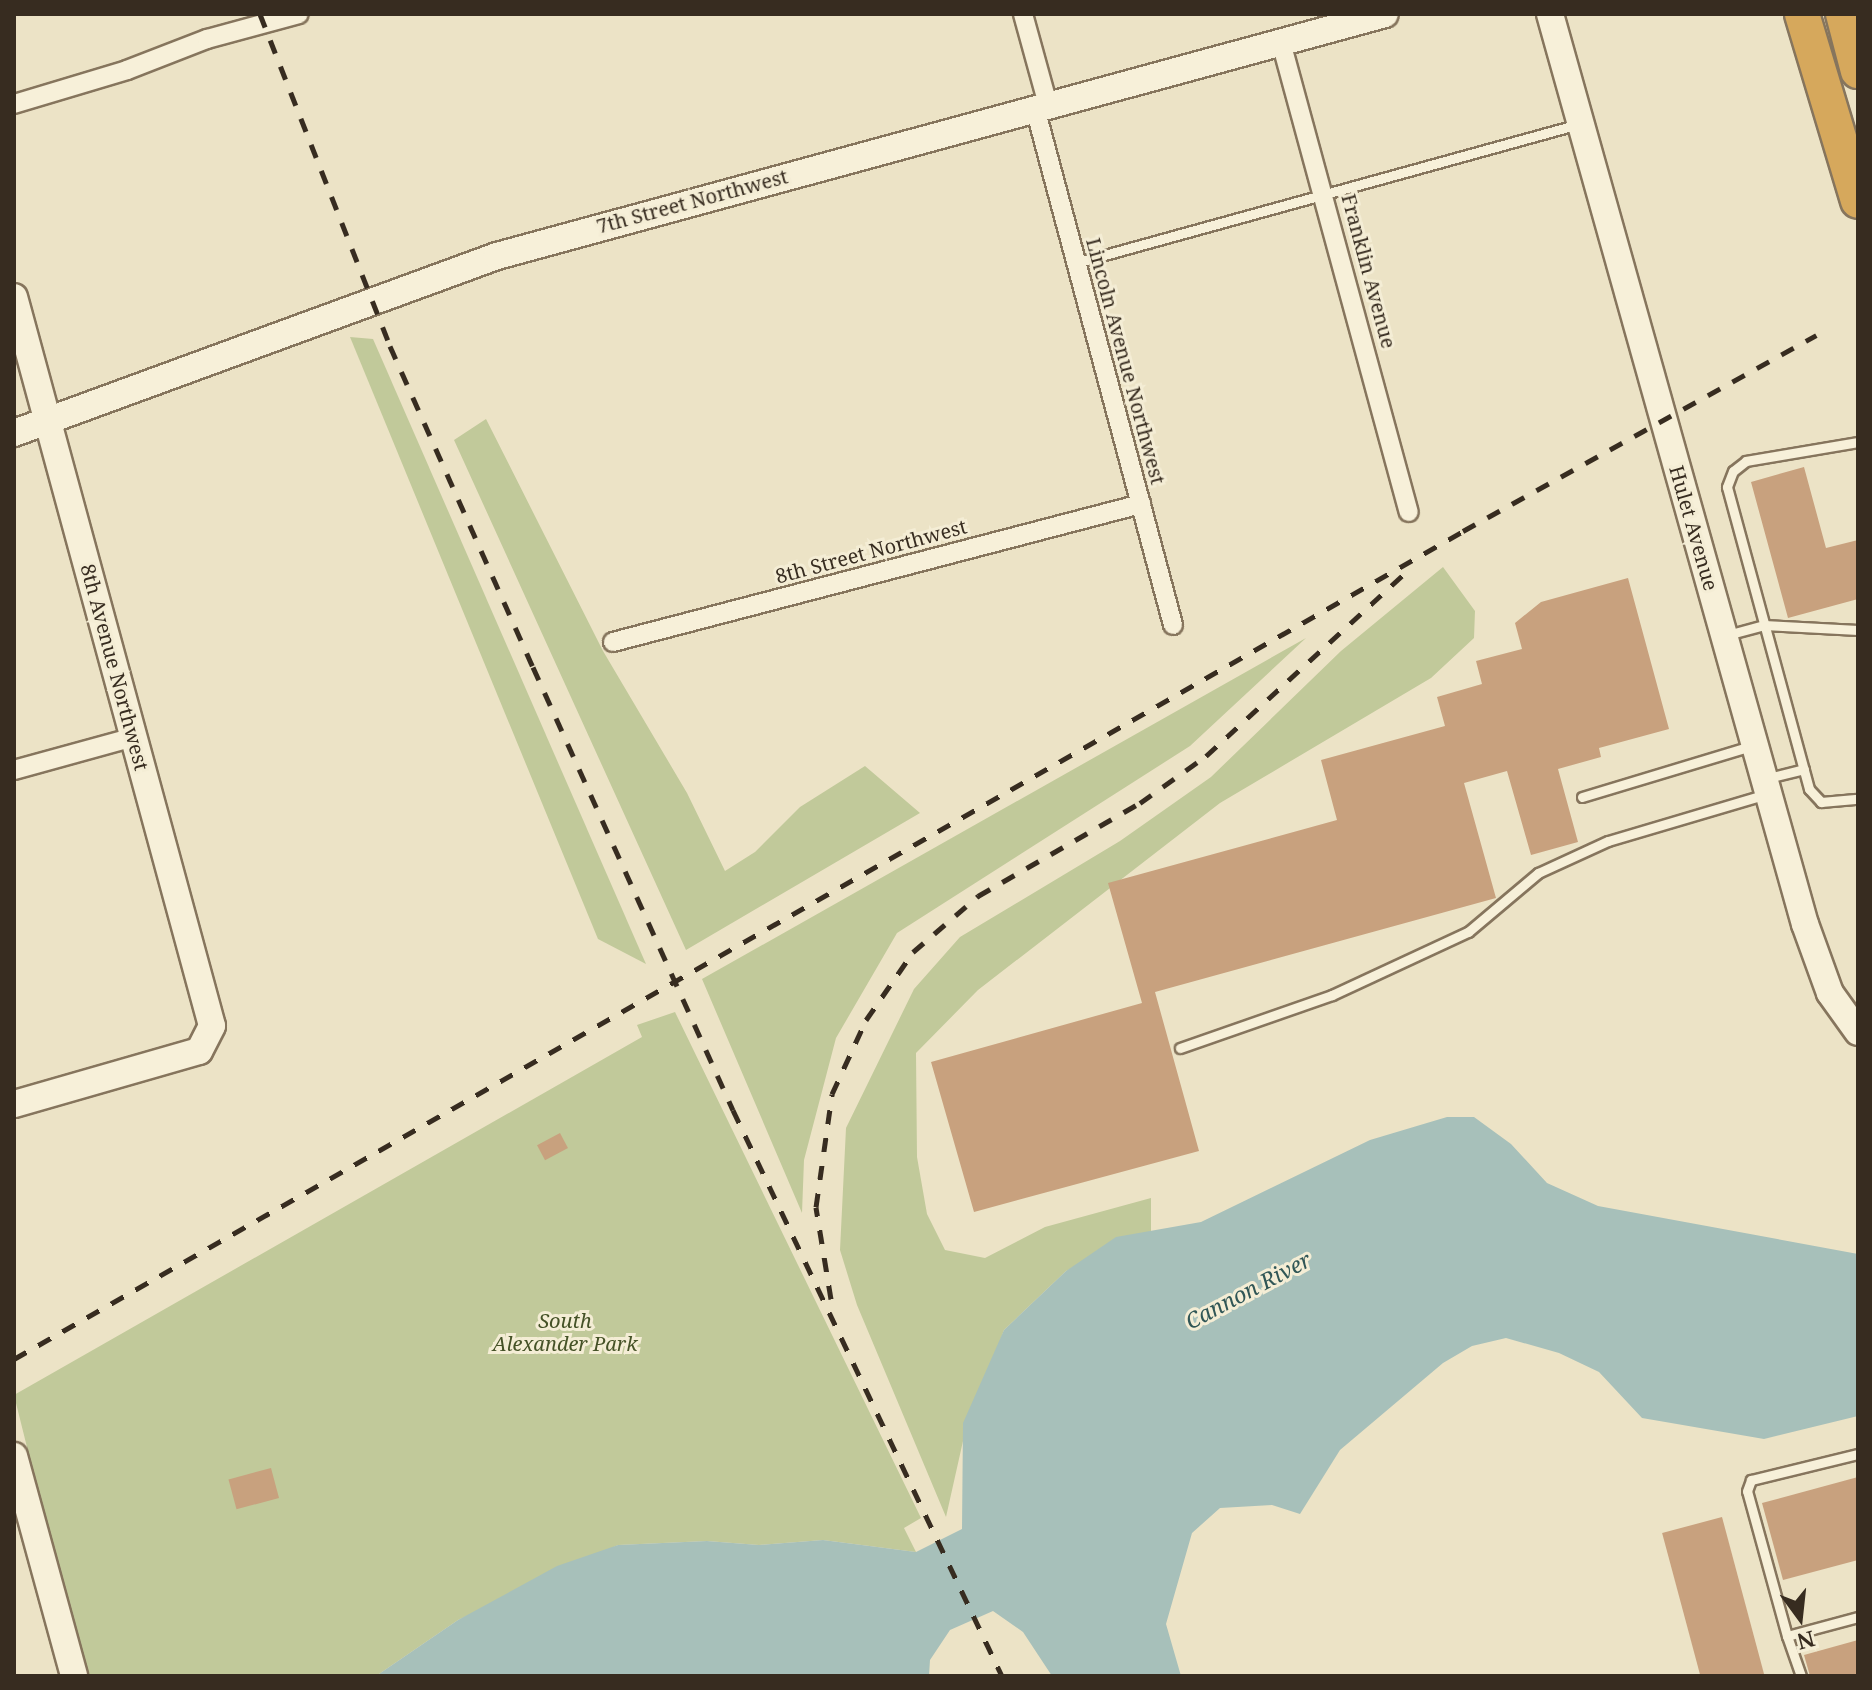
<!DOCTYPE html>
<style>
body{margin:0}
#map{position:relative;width:1872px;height:1690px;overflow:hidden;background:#ece3c6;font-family:"Noto Serif",serif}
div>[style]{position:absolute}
.green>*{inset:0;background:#c1c99a}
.water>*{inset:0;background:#a7c0ba}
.building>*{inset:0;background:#c8a17e;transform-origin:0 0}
.roads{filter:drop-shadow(2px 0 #86755d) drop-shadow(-2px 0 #86755d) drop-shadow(0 2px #86755d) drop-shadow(0 -2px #86755d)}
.lane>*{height:9px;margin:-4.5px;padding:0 4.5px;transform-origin:4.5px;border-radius:4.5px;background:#f7f0d9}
.street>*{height:18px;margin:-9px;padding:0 9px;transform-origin:9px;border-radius:9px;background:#f7f0d9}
.secondary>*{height:26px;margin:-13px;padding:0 13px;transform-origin:13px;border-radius:13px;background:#f7f0d9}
.highway>*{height:34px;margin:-17px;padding:0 17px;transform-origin:17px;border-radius:17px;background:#d6a85c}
.rail>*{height:5px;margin-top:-2.5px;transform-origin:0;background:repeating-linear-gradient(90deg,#372c20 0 14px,transparent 0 28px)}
span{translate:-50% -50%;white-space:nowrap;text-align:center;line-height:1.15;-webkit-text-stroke:6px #f4edd5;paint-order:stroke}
.street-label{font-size:20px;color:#372c20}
.park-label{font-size:20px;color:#455227;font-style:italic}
.water-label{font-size:22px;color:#305656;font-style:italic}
.frame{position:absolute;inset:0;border:16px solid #372c20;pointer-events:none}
.north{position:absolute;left:1760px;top:1578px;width:80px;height:80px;-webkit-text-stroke:6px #f4edd5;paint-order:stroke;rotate:165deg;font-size:22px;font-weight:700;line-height:32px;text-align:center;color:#372c20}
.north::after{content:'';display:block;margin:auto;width:28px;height:36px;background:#372c20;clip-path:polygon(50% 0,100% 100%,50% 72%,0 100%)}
</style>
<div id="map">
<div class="green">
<div style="clip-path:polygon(350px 337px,373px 339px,646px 964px,598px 939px)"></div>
<div style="clip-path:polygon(486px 419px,603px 651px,687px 793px,725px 871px,755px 852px,800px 807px,865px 766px,920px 813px,686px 950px,454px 440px)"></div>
<div style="clip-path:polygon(1443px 567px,1475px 611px,1474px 638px,1431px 678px,1220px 803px,978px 990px,916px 1053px,917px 1157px,927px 1214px,945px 1250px,985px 1258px,1045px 1227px,1151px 1198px,1151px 1231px,1066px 1271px,1004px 1330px,963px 1441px,946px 1517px,857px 1305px,840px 1250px,846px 1128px,914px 989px,960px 937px,1120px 841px,1211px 777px,1341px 651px)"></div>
<div style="clip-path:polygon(1306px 638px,1190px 746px,897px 933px,836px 1038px,804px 1160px,802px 1213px,702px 979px)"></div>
<div style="clip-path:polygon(675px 1012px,921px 1518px,904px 1528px,916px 1552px,823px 1540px,759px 1545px,707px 1541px,618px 1545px,458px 1620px,376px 1676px,84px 1676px,14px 1395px,642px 1037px,637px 1025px)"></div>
</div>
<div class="water">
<div style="clip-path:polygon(1447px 1117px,1474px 1117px,1511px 1144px,1547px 1183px,1598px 1206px,1858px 1254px,1858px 1416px,1764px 1439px,1642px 1418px,1599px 1372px,1559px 1353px,1506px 1338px,1472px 1346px,1443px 1363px,1340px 1450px,1300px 1514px,1272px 1505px,1220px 1508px,1192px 1533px,1166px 1624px,1181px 1676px,1052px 1676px,1023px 1632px,993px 1611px,950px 1630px,930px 1660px,929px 1676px,376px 1676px,458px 1620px,557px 1566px,618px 1545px,707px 1541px,759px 1545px,823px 1540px,916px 1552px,962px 1529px,963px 1423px,1004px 1330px,1066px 1271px,1116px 1237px,1201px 1222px,1370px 1140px)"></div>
</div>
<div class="building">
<div style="clip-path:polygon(1804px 467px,1826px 548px,1858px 540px,1858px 599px,1788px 618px,1751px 482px)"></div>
<div style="clip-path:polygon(1628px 578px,1669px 729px,1599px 748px,1601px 757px,1558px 769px,1578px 842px,1531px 855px,1507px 771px,1464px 783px,1496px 898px,1155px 992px,1199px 1151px,974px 1212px,931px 1062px,1142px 1003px,1108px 883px,1337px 820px,1321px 760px,1445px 726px,1437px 697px,1482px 684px,1476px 661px,1522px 649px,1515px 623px,1541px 602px)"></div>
<div style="left:560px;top:1133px;width:17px;height:26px;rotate:62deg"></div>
<div style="left:271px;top:1468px;width:31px;height:44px;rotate:75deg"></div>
<div style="clip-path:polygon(1858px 1477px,1858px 1560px,1783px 1580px,1762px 1503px)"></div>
<div style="left:1722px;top:1517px;width:165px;height:62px;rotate:75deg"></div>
<div style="clip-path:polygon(1858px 1640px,1858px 1676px,1810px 1676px,1804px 1655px)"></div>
</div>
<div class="roads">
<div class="lane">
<div style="left:1079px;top:262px;width:519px;rotate:-15.43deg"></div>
<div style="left:1858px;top:442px;width:114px;rotate:170.4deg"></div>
<div style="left:1746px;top:461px;width:16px;rotate:142deg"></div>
<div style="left:1733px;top:471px;width:17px;rotate:111deg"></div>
<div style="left:1727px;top:487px;width:313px;rotate:74.8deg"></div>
<div style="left:1809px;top:789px;width:18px;rotate:47deg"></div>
<div style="left:1821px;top:802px;width:37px;rotate:-5deg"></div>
<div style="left:1727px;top:635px;width:38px;rotate:-15deg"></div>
<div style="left:1764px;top:625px;width:94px;rotate:3deg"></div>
<div style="left:1768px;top:778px;width:37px;rotate:-14deg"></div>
<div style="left:1582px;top:797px;width:177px;rotate:-16.8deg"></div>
<div style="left:1180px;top:1048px;width:161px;rotate:-19.2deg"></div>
<div style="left:1332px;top:995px;width:150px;rotate:-24.9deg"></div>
<div style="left:1468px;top:932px;width:92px;rotate:-40.1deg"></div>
<div style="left:1538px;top:873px;width:77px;rotate:-24.6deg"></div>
<div style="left:1608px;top:841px;width:166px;rotate:-16.5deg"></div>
<div style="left:1787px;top:1636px;width:150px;rotate:-105.4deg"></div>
<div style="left:1747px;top:1491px;width:12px;rotate:-70deg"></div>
<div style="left:1751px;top:1480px;width:110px;rotate:-13.7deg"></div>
<div style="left:1801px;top:1676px;width:42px;rotate:-109.3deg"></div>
<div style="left:1787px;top:1636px;width:73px;rotate:-15deg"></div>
</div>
<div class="street">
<div style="left:1023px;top:14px;width:94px;rotate:74.6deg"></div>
<div style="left:1281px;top:42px;width:487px;rotate:74.8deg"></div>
<div style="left:14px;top:104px;width:118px;rotate:-16.7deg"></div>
<div style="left:127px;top:70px;width:86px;rotate:-21.2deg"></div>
<div style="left:207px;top:39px;width:95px;rotate:-15.2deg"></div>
<div style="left:1035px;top:108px;width:535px;rotate:75.05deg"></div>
<div style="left:613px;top:642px;width:546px;rotate:-14.65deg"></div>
<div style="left:14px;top:770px;width:124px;rotate:-15.4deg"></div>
</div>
<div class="secondary">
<div style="left:1550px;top:14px;width:945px;rotate:74.35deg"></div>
<div style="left:1805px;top:924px;width:73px;rotate:70.1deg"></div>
<div style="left:1830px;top:993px;width:48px;rotate:54.3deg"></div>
<div style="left:14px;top:297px;width:755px;rotate:74.8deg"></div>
<div style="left:212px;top:1026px;width:28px;rotate:117deg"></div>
<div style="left:199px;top:1051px;width:192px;rotate:164deg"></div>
<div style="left:14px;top:433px;width:514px;rotate:-20.13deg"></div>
<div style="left:497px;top:256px;width:920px;rotate:-15.24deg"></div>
<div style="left:14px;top:1456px;width:228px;rotate:74.7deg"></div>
</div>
<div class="highway">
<div style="left:1802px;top:14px;width:195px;rotate:73.3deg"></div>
<div style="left:1843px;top:14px;width:59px;rotate:75.3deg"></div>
</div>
</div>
<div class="rail">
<div style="left:260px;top:14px;width:357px;rotate:68.6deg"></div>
<div style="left:390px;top:346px;width:351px;rotate:66deg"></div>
<div style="left:533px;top:667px;width:486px;rotate:65.7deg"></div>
<div style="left:733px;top:1110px;width:627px;rotate:64.58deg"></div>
<div style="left:831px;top:1299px;width:93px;rotate:-99.3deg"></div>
<div style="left:816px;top:1207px;width:114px;rotate:-81.9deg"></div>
<div style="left:832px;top:1094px;width:81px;rotate:-65.3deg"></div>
<div style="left:866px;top:1020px;width:83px;rotate:-55.3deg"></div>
<div style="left:913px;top:952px;width:86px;rotate:-40.7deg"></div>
<div style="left:978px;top:896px;width:187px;rotate:-29.9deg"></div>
<div style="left:1140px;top:803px;width:81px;rotate:-35.5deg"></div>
<div style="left:1206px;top:756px;width:270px;rotate:-42.6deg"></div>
<div style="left:14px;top:1359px;width:1669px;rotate:-29.74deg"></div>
<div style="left:1463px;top:531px;width:404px;rotate:-29deg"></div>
</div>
<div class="street-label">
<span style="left:692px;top:201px;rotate:-15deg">7th Street Northwest</span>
<span style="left:1369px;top:271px;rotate:75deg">Franklin Avenue</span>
<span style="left:1126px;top:361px;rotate:75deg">Lincoln Avenue Northwest</span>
<span style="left:1694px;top:528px;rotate:74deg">Hulet Avenue</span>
<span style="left:871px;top:551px;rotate:-15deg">8th Street Northwest</span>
<span style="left:115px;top:667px;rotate:75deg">8th Avenue Northwest</span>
</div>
<div class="park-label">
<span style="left:565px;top:1332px">South<br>Alexander Park</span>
</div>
<div class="water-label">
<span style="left:1248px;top:1290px;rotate:-28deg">Cannon River</span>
</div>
<div class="frame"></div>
<div class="north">N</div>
</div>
